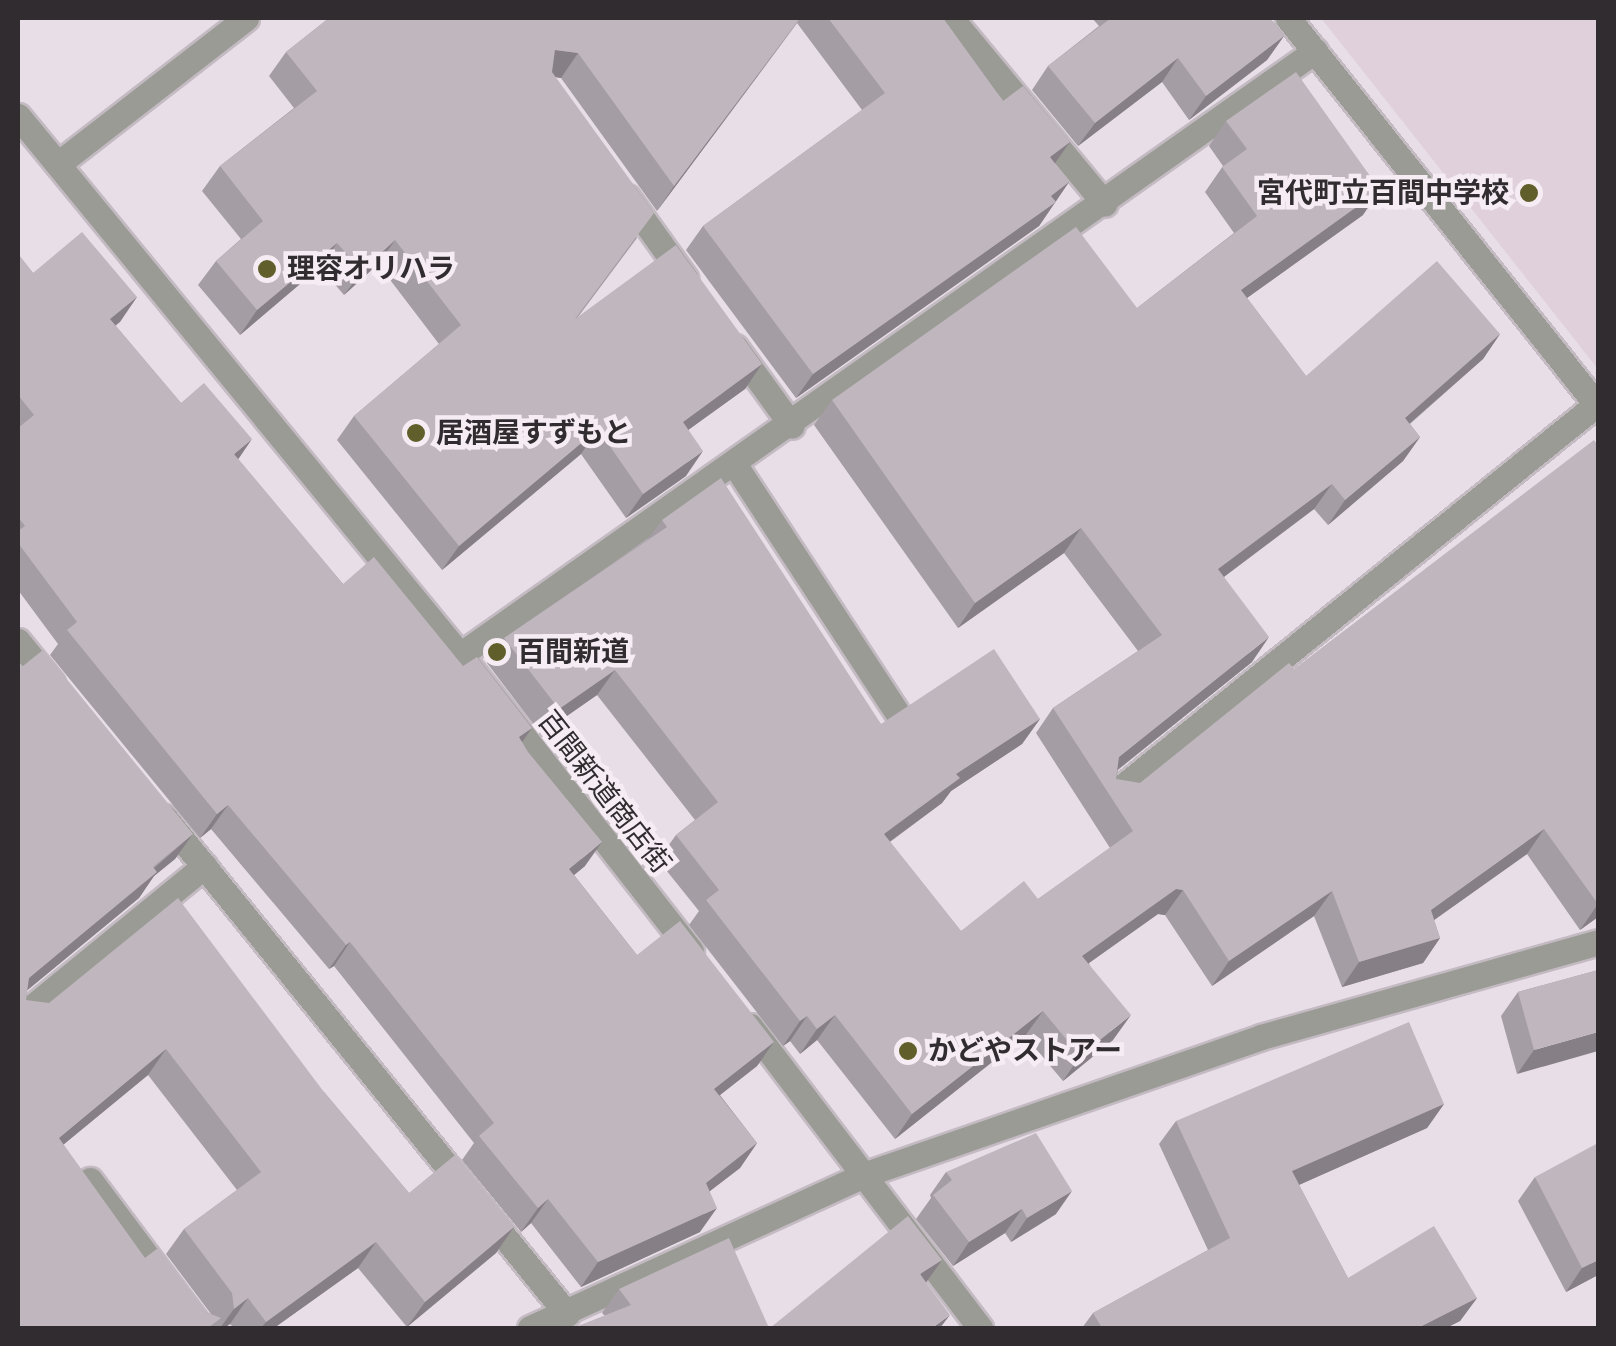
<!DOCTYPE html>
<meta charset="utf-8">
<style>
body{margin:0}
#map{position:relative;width:1616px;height:1346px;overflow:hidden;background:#e8dee7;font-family:Signika,"Noto Sans JP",sans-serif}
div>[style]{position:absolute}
.built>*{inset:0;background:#dfd0dc}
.roads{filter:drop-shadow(2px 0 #c3bac2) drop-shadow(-2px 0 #c3bac2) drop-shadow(0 2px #c3bac2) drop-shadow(0 -2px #c3bac2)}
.minor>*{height:25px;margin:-12.5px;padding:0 12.5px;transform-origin:12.5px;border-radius:12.5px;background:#9b9b96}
.wall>*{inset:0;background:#a49da3}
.shaded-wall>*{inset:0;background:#867f85}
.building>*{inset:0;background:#bfb6be}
.dots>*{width:28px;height:28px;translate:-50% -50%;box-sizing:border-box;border:5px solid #f6ecf4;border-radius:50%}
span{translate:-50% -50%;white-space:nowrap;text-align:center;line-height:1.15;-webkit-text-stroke:9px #f6ecf4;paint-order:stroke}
.poi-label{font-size:28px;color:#302c2f;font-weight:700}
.right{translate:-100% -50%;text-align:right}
.left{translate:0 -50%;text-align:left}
.street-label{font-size:28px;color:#302c2f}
.frame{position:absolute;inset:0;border:20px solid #302c2f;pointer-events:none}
</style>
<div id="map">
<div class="built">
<div style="clip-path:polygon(1321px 18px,1598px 18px,1598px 369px)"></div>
</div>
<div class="roads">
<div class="minor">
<div style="left:951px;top:18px;width:241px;rotate:50.4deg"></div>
<div style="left:1288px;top:18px;width:497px;rotate:51.4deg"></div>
<div style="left:18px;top:116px;width:697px;rotate:50.65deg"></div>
<div style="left:460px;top:655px;width:375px;rotate:52deg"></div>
<div style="left:58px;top:164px;width:238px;rotate:-37.8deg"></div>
<div style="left:627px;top:197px;width:100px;rotate:54.4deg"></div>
<div style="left:735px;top:347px;width:97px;rotate:54.2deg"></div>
<div style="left:735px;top:465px;width:294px;rotate:56.8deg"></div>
<div style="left:18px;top:641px;width:54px;rotate:51deg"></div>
<div style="left:460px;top:655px;width:1047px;rotate:-35.24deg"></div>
<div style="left:1112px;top:795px;width:623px;rotate:-38.88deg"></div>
<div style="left:164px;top:817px;width:640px;rotate:50.96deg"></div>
<div style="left:21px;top:1016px;width:237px;rotate:-39.3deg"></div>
<div style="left:750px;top:1026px;width:380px;rotate:52.7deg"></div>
<div style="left:90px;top:1180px;width:185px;rotate:53.1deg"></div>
<div style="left:530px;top:1328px;width:370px;rotate:-24.6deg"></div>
<div style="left:866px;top:1174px;width:418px;rotate:-19.1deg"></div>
<div style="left:1261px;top:1037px;width:350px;rotate:-15.7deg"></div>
</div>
</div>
<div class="wall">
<div style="clip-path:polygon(329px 18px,943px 18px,1003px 101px,1070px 142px,1054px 164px,1069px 182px,1039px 226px,796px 398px,686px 250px,703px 226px,862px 110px,797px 23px,657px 211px,561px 78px,555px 77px,637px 238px,578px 317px,762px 364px,745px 389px,688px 430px,686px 476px,626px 518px,581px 454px,442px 570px,337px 440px,354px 416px,439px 344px,378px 264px,344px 295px,320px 267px,240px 335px,198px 285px,216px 261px,241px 239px,202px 191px,220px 166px,294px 108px,269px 76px,286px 52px)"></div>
<div style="clip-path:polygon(1092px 18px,1270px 18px,1284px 36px,1267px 60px,1189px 120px,1162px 82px,1078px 146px,1032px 90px,1048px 66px,1099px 26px)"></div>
<div style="clip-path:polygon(1226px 121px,1363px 215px,1247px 298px,1306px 376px,1500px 334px,1483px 359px,1410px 424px,1420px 437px,1403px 461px,1328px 525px,1314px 509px,1224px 577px,1252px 662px,1118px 770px,1116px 779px,1140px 783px,1598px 446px,1598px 917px,1580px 930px,1527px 854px,1434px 920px,1440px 938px,1423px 963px,1342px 987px,1314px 916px,1212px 986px,1165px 915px,1158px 914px,1089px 963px,1113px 1040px,1063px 1081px,1025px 1036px,895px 1139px,817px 1040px,800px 1054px,790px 1041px,783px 1046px,689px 925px,699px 911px,658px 860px,676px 835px,695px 820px,597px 695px,541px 734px,487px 663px,504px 638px,648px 539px,662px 520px,881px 724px,1040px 719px,1022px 744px,951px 791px,942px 803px,890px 842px,961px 931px,1038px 899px,1110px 848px,1036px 733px,1053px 708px,1138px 651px,1064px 553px,958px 628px,814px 425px,832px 400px,1137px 308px,1234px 233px,1205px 192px,1223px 166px,1209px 146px)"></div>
<div style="clip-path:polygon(18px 254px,33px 273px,137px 297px,115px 325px,181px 403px,238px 459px,343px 584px,522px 742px,585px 866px,574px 875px,637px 955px,774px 1042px,757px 1066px,720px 1095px,757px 1143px,740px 1168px,710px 1191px,700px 1232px,581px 1287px,531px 1223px,521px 1232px,462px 1160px,474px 1143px,334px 966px,329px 969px,211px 829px,200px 838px,50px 655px,58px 644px,18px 590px)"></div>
<div style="clip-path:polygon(evenodd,18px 670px,193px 834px,175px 859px,154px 876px,139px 898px,27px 990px,26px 1000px,324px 1092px,409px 1193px,514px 1227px,496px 1253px,407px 1327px,358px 1268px,274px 1328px,234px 1328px,230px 1324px,224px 1328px,18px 1328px,18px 670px,148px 1075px,237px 1190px,184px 1229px,166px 1254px,211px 1314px,206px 1312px,145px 1258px,63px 1145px,148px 1075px)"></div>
<div style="clip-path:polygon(1598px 970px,1517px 1074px,1501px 1016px,1518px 992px)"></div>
<div style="clip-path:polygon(1444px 1104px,1427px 1128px,1299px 1185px,1348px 1278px,1477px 1298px,1460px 1321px,1446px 1328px,1082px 1328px,1093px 1313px,1208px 1250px,1159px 1144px,1176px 1121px)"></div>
<div style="clip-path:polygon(946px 1172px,1056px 1214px,1011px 1242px,1005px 1233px,953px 1266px,916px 1219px,931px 1198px,930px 1195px)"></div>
<div style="clip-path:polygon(1535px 1177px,1598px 1275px,1566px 1292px,1518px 1201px)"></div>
<div style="clip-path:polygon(619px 1289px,769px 1328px,605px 1316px,602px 1313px)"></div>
</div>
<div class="shaded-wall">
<div style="clip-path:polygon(801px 18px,657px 211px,674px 186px)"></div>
<div style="clip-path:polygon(1284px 36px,1267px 60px,1189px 120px,1206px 96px)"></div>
<div style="clip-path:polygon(555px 50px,578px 53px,561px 78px,538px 74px)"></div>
<div style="clip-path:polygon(1178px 58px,1162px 82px,1078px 146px,1095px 123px)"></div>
<div style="clip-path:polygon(1070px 142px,1053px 166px,1050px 157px)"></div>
<div style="clip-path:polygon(1069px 182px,1039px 226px,796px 398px,813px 374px)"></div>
<div style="clip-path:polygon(1380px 190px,1363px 215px,1223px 315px,1241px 290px)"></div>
<div style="clip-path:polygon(395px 240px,378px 264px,344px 295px,362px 271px)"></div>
<div style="clip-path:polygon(337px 243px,320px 267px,240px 335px,257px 310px)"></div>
<div style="clip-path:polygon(137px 297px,120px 322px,93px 344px,110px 319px)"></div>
<div style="clip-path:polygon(1500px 334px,1483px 359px,1387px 443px,1405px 418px)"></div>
<div style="clip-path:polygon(762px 364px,745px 389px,666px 446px,683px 422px)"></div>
<div style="clip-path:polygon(598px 429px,581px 454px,442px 570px,459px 546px)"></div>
<div style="clip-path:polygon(1420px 437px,1403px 461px,1328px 525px,1345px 500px)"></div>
<div style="clip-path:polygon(252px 439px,235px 464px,234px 454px)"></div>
<div style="clip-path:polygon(703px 451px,686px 476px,626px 518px,643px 494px)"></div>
<div style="clip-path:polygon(1332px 484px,1314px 509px,1201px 594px,1218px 569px)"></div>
<div style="clip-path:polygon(1081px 528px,1064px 553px,958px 628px,975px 603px)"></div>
<div style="clip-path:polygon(1269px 637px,1252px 662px,1102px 782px,1119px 757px)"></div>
<div style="clip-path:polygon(615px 670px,597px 695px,541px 734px,559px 709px)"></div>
<div style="clip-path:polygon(1040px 719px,1022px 744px,951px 791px,942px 803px,866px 859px,884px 834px,956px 774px)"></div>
<div style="clip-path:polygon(532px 728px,515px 752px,519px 737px)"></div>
<div style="clip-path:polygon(228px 805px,211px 829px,200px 838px,217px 814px)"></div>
<div style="clip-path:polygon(1544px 829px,1527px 854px,1413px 935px,1431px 910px)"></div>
<div style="clip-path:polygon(193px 834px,175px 859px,154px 876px,139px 898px,18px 998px,29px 978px)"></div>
<div style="clip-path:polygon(602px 842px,585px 866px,552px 893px,569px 869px)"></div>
<div style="clip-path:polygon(1176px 889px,1183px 890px,1165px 915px,1158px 914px,1065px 980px,1082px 956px)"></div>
<div style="clip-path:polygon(1332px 891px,1314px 916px,1212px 986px,1229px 961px)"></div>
<div style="clip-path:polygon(1598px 904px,1598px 917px,1580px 930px)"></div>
<div style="clip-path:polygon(1440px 938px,1423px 963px,1342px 987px,1359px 962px)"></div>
<div style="clip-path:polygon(350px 942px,334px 966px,329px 969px,346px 945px)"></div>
<div style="clip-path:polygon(1043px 1011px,1025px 1036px,895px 1139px,912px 1114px)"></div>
<div style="clip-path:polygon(835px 1015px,817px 1040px,800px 1054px,817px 1029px)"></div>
<div style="clip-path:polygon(1131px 1015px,1113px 1040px,1063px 1081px,1080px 1056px)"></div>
<div style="clip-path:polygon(807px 1016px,790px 1041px,783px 1046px,800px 1021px)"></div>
<div style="clip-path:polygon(1598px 1032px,1598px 1051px,1517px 1074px,1534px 1050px)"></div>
<div style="clip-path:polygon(774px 1042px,757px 1066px,697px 1113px,714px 1089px)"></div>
<div style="clip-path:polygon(166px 1049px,148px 1075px,41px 1163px,59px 1138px)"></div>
<div style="clip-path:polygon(1444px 1104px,1427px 1128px,1276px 1195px,1292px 1171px)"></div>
<div style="clip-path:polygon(757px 1143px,740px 1168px,689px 1207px,706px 1183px)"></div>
<div style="clip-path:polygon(1072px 1191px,1056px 1214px,1011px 1242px,1027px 1218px)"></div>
<div style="clip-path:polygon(548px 1199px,531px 1223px,521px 1232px,538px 1208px)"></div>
<div style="clip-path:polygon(717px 1208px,700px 1232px,581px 1287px,598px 1262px)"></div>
<div style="clip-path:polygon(1022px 1209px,1005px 1233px,953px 1266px,969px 1242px)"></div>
<div style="clip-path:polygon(514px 1227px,496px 1253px,407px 1327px,425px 1302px)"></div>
<div style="clip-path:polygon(376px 1242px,358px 1268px,274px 1328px,261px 1328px,266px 1322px)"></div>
<div style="clip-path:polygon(942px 1260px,925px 1284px,920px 1274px)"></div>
<div style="clip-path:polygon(1598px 1260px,1598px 1275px,1566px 1292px,1582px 1268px)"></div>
<div style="clip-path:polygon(248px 1298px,230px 1324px,224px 1328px,220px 1328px,234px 1309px)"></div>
<div style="clip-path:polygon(1477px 1298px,1460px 1321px,1446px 1328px,1418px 1328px)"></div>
<div style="clip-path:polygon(950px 1315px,940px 1328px,932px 1328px)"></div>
</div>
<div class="building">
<div style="clip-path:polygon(329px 18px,800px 18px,674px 186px,578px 53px,555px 50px,552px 72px,654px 213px,575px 319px,676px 245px,762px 364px,683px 422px,703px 451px,643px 494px,598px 429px,459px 546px,354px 416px,461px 325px,395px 240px,362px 271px,337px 243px,257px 310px,216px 261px,263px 221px,220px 166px,317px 91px,286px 52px)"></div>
<div style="clip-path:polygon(828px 18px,943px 18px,1003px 101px,1023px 86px,1070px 142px,1050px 157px,1069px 182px,1051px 196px,1056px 202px,813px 374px,703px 226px,885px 93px)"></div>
<div style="clip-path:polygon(1111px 18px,1270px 18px,1284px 36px,1206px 96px,1178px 58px,1095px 123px,1048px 66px)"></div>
<div style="clip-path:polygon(1296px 72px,1380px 190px,1241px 290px,1306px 376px,1437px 261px,1500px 334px,1405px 418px,1420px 437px,1345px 500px,1332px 484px,1218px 569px,1269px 637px,1119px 757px,1116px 779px,1140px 783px,1289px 663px,1294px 669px,1594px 440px,1598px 446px,1598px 904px,1544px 829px,1431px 910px,1440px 938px,1359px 962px,1332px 891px,1229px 961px,1183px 890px,1176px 889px,1082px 956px,1131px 1015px,1080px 1056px,1043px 1011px,912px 1114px,835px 1015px,817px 1029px,807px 1016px,800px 1021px,706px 900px,719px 890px,676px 835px,718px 802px,615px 670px,559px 709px,504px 638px,667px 527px,662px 520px,721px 478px,881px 724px,994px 649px,1040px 719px,956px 774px,960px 778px,884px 834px,961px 931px,1024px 881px,1038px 899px,1133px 831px,1053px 708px,1162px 635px,1081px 528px,975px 603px,832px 400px,1076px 227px,1137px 308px,1257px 216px,1222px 167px,1247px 149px,1226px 121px)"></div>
<div style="clip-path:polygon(82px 232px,137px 297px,110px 319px,181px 403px,204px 383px,252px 439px,234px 454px,343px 584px,374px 557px,463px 666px,477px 657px,532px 728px,519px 737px,528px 752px,602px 842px,569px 869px,637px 955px,680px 921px,774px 1042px,714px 1089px,757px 1143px,706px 1183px,717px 1208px,598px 1262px,548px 1199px,538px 1208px,479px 1136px,494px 1123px,350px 942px,346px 945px,228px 805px,217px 814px,67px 630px,77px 622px,18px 543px,18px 531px,25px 526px,18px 517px,18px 428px,34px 415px,18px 395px,18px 254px,33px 273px)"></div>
<div style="clip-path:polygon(43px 650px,193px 834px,153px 867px,157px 872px,29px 978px,26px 1000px,49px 1003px,178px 898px,324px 1092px,409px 1193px,455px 1155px,514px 1227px,425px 1302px,376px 1242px,266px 1322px,248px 1298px,234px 1309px,232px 1293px,184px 1229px,261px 1172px,166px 1049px,59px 1138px,145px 1258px,158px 1248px,206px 1312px,221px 1318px,208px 1328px,18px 1328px,18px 670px)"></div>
<div style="clip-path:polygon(1598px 970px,1598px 1032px,1534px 1050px,1518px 992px)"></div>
<div style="clip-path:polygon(1409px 1022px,1444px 1104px,1292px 1171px,1348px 1278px,1434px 1226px,1477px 1298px,1418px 1328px,1102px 1328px,1093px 1313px,1230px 1238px,1176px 1121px)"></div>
<div style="clip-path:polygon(1036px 1133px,1072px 1191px,1027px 1218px,1022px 1209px,969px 1242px,933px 1195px,952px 1180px,946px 1172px)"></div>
<div style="clip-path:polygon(1598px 1143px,1598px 1260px,1582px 1268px,1535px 1177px)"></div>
<div style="clip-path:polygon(908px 1216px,942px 1260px,920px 1274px,950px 1315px,932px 1328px,770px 1328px)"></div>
<div style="clip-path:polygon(729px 1238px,769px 1328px,573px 1328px,631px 1305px,619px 1289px)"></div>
</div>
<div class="dots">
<div style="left:1529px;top:193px;background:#605e2b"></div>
<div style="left:267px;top:269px;background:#605e2b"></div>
<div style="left:416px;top:433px;background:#605e2b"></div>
<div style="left:497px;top:652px;background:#605e2b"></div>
<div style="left:908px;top:1051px;background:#605e2b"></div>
</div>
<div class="poi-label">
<span class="right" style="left:1509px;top:193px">宮代町立百間中学校</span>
<span class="left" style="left:287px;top:269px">理容オリハラ</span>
<span class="left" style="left:436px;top:433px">居酒屋すずもと</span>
<span class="left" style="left:517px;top:652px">百間新道</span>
<span class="left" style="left:928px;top:1051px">かどやストアー</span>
</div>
<div class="street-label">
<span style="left:604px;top:792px;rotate:52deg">百間新道商店街</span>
</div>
<div class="frame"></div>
</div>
